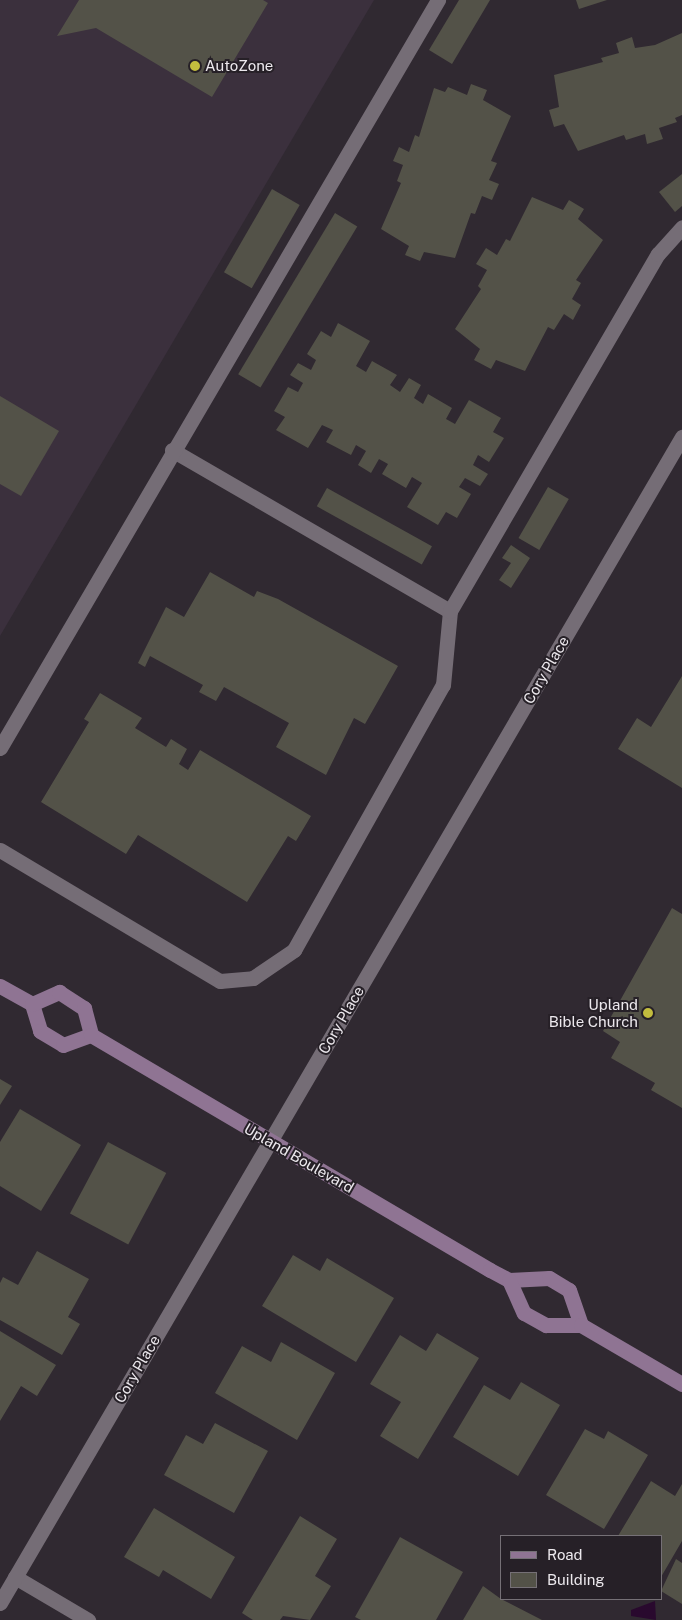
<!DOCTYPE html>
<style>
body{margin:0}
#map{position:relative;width:682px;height:1620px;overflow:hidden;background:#302931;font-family:"Public Sans",sans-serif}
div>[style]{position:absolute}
.built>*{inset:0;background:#3b303d}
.water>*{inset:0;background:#29092e}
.building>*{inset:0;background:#535248;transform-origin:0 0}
.street>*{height:15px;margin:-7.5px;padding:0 7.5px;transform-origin:7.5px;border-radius:7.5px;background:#756d76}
.secondary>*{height:15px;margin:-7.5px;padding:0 7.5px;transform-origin:7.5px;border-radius:7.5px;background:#8f7493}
.dots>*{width:14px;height:14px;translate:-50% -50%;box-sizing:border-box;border:2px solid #262027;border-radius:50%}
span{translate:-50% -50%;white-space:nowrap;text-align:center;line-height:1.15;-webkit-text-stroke:4px #262027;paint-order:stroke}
.poi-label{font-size:15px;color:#ece8ed}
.left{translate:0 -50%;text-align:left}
.right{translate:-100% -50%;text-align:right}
.street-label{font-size:15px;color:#ece8ed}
.legend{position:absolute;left:500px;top:1535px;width:162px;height:65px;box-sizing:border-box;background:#262027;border:1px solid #757076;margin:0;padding:6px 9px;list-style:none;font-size:15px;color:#ece8ed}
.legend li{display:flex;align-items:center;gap:10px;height:25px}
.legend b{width:25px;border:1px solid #757076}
</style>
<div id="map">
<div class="built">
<div style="clip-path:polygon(0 0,374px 0,0 636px)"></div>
</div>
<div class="water">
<div style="clip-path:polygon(655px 1601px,656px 1620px,631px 1616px,631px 1610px)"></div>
</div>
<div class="building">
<div style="clip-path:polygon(79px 0,263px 0,268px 3px,212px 97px,96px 28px,57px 36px)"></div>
<div style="clip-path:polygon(459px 0,490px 0,452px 64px,429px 50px)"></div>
<div style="clip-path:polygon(576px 0,607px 0,579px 9px)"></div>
<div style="clip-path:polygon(682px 33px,682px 115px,675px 118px,677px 122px,659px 128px,663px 139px,647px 144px,645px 134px,626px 140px,624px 135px,578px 151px,564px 124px,554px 127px,549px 110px,559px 107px,554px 75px,603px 62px,601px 58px,619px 53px,616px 43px,632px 37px,635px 48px,655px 45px)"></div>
<div style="clip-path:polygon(471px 84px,487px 90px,483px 100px,511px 116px,491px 161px,497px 163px,489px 180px,499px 184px,492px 200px,482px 196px,475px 214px,471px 213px,455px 258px,424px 252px,420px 261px,405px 255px,409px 246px,381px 229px,401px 183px,397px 181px,403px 165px,393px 161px,399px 147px,409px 152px,415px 135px,419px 137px,434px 88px,445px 92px,448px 87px,467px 95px)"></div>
<div style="clip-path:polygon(682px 174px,682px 206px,675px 212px,659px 192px)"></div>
<div style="left:272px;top:189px;width:32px;height:96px;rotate:30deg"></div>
<div style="clip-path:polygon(532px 197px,563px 210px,569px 200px,584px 209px,578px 219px,603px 240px,576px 280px,581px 283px,572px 299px,581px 305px,573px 320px,564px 314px,554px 330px,548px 327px,525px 371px,496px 360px,491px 369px,474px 360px,480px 349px,455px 329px,481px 289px,478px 286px,487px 270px,476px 264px,486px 248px,497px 255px,506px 239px,510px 241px)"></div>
<div style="left:335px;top:213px;width:26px;height:188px;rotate:31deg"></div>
<div style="clip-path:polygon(338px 323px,370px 341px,356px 366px,366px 372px,372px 361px,397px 375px,390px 385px,400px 392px,409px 378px,421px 385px,414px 398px,423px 404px,428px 394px,452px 408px,446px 419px,455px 424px,469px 400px,501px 418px,493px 432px,504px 438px,489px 462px,478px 455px,473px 465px,488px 474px,480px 486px,465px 478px,459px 487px,471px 494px,457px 518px,446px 512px,438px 525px,407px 507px,422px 483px,412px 477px,406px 488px,382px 474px,388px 464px,379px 459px,371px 473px,358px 465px,366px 451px,356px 445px,351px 455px,326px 442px,333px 430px,322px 425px,308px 448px,276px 430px,285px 417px,274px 411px,288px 387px,298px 392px,303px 383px,290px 375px,298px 363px,311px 370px,316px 360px,307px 354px,321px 331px,331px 337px)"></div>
<div style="clip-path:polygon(0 396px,59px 431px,21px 496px,0 484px)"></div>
<div style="left:548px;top:487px;width:24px;height:59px;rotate:30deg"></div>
<div style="left:327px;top:488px;width:120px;height:21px;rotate:29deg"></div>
<div style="clip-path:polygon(511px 545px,530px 558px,511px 588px,499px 580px,511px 563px,502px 558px)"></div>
<div style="clip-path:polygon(210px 572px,254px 597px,257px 591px,278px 599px,398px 666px,365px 724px,354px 718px,326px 775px,276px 747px,289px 723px,224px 687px,216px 701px,199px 692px,203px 685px,150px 656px,145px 667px,138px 663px,166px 607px,184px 617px)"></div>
<div style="clip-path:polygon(682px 676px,682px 788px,618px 749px,637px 718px,651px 727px)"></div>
<div style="clip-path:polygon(100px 693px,142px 718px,135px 728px,166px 747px,171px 739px,187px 749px,179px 764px,188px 770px,200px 750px,311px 816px,296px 841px,288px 836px,247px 902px,138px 835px,126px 854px,41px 802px,89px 722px,84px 719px)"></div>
<div style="clip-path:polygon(672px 908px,682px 914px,682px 1108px,651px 1090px,655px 1083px,611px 1058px,620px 1042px,603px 1031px)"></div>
<div style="clip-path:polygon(0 1079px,12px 1086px,0 1105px)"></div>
<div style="clip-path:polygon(20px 1109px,81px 1145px,41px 1211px,0 1186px,0 1142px)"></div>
<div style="left:108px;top:1142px;width:66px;height:81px;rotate:28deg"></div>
<div style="clip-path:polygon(37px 1251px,89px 1279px,68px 1317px,80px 1324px,62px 1355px,0 1320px,0 1283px,3px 1277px,18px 1285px)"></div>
<div style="clip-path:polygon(293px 1255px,320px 1271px,327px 1258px,394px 1298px,356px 1362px,262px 1306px)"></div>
<div style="clip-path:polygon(0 1331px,56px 1365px,37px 1396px,21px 1386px,0 1421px)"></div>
<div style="clip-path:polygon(437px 1333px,479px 1358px,418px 1459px,380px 1436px,401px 1402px,370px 1384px,400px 1335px,426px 1351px)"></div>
<div style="clip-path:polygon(281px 1342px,335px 1373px,297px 1440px,215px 1393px,242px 1346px,271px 1362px)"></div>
<div style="clip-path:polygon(521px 1382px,560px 1405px,518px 1476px,453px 1437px,484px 1385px,510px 1400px)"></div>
<div style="clip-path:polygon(215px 1423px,268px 1451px,234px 1513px,164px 1475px,186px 1435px,203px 1444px)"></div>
<div style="clip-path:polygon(585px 1429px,604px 1439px,608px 1431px,648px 1455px,604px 1529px,546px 1495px)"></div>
<div style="clip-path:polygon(651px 1481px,675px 1496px,682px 1484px,682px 1541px,661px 1577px,661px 1536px,618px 1536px)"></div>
<div style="clip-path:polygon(154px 1508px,235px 1557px,211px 1599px,163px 1570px,159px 1577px,124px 1557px)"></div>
<div style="clip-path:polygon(300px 1516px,337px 1539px,315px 1576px,331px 1586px,310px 1620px,283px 1616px,280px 1620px,253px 1620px,242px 1613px)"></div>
<div style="clip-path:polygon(400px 1537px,463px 1572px,436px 1620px,361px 1620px,355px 1617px)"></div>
<div style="clip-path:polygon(676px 1559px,682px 1563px,682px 1604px,661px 1591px)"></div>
<div style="clip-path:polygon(483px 1586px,501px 1599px,542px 1620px,463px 1620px)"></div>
</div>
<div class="street">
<div style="left:172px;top:450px;width:321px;rotate:30.1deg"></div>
<div style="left:0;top:748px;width:867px;rotate:-59.65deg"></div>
<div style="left:0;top:850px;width:256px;rotate:30.8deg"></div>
<div style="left:220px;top:981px;width:33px;rotate:-5deg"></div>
<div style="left:253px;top:978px;width:50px;rotate:-34.3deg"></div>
<div style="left:294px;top:950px;width:304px;rotate:-60.7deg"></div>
<div style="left:443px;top:685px;width:74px;rotate:-84.6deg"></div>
<div style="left:450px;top:611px;width:413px;rotate:-59.8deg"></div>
<div style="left:658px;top:254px;width:36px;rotate:-48deg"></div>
<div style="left:15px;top:1577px;width:85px;rotate:30.5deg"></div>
<div style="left:0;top:1603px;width:1351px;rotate:-59.68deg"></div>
</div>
<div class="secondary">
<div style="left:0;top:986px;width:37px;rotate:29deg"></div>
<div style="left:32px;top:1004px;width:28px;rotate:73deg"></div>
<div style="left:40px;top:1031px;width:27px;rotate:31deg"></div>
<div style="left:63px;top:1045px;width:30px;rotate:-20deg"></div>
<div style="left:32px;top:1004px;width:30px;rotate:-24deg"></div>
<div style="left:59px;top:992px;width:30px;rotate:33deg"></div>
<div style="left:84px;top:1008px;width:28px;rotate:75deg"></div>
<div style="left:91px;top:1035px;width:463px;rotate:30.5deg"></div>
<div style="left:490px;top:1270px;width:21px;rotate:28deg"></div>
<div style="left:509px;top:1280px;width:40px;rotate:-2.9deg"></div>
<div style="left:549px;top:1278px;width:23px;rotate:31deg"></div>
<div style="left:569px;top:1290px;width:37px;rotate:71deg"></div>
<div style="left:509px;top:1280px;width:36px;rotate:66deg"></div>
<div style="left:524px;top:1313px;width:25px;rotate:29deg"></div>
<div style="left:546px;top:1325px;width:35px"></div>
<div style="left:581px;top:1325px;width:117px;rotate:30.3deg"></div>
</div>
<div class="dots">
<div style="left:195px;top:66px;background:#c3bd3e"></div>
<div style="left:648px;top:1013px;background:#c3bd3e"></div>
</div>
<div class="poi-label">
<span class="left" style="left:205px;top:66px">AutoZone</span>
<span class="right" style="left:638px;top:1013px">Upland<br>Bible Church</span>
</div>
<div class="street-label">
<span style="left:546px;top:670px;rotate:-60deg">Cory Place</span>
<span style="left:341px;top:1020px;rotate:-60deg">Cory Place</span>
<span style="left:299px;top:1158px;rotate:30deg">Upland Boulevard</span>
<span style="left:137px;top:1369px;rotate:-60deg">Cory Place</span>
</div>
<ul class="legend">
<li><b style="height:6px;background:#8f7493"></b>Road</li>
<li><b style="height:14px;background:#535248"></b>Building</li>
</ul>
</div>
